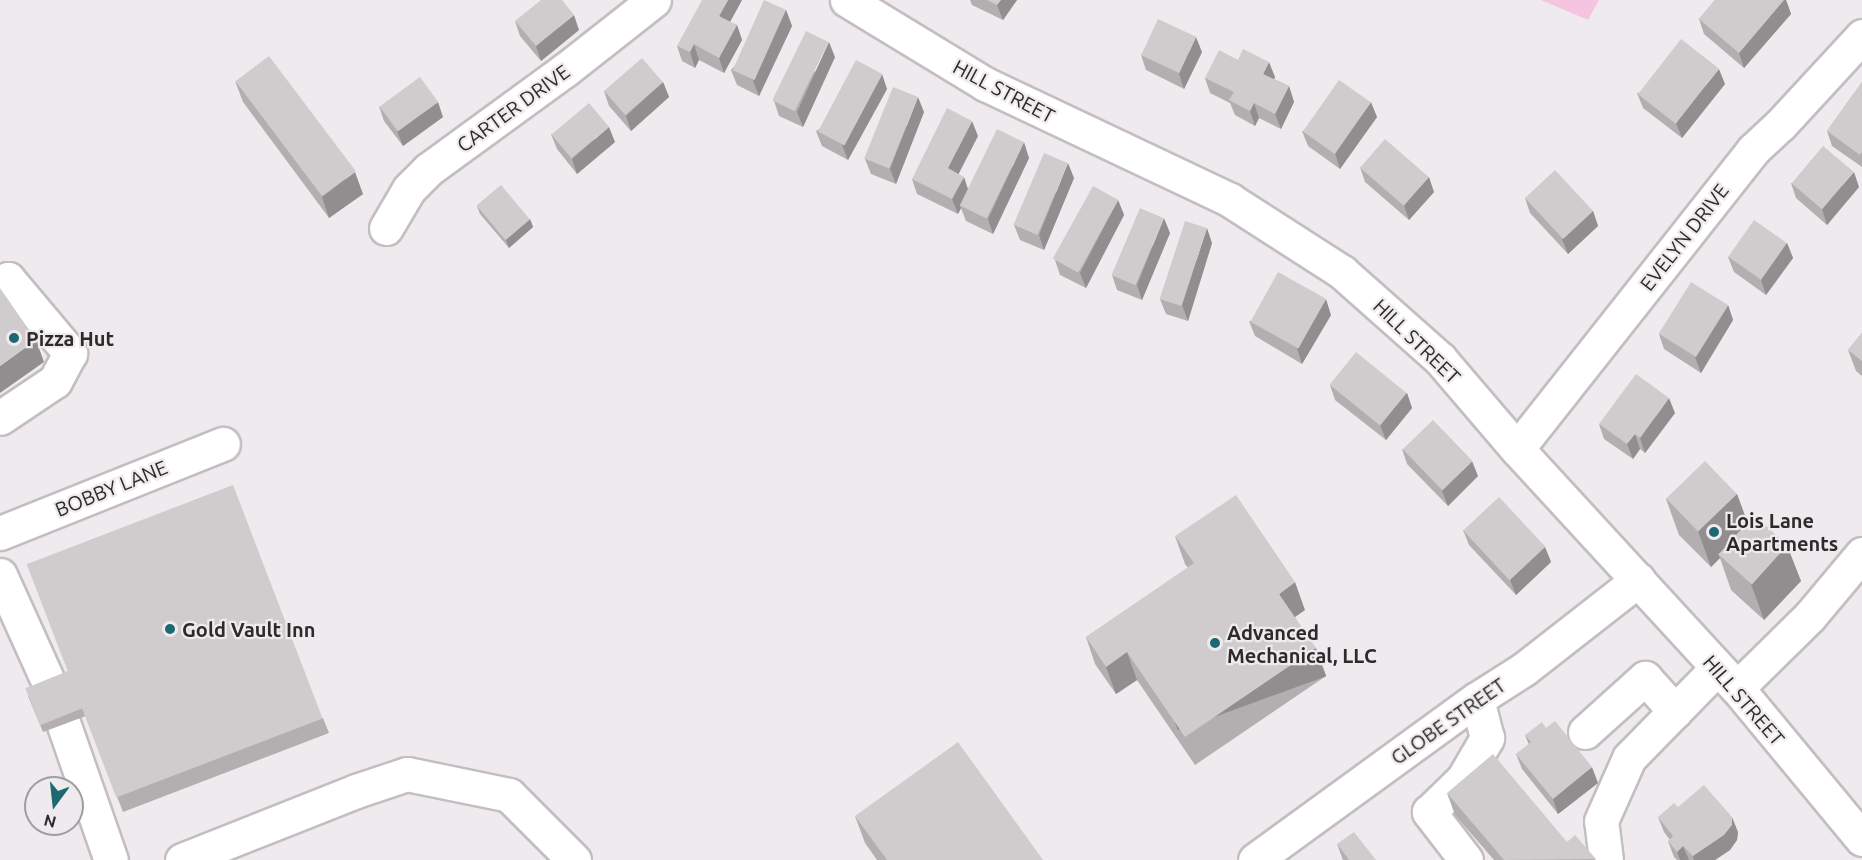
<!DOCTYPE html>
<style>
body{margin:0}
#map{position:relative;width:1862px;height:860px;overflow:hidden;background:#efeaed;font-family:Ubuntu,sans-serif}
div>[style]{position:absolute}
.green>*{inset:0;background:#f5c4e0}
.roads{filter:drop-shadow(2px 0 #c3bec1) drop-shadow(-2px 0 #c3bec1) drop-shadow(0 2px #c3bec1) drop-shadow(0 -2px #c3bec1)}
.minor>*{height:33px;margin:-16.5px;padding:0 16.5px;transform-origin:16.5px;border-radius:16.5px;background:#fff}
.wall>*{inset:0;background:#b3afb0}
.shaded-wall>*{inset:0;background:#928e90;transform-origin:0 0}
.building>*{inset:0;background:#d0cbcd;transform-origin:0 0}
.dots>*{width:16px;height:16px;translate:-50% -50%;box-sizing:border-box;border:3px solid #efeaed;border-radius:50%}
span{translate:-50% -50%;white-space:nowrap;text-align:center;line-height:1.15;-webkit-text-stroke:4.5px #efeaed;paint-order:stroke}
.street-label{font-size:20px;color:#2c2a2b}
.poi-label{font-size:20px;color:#2c2a2b;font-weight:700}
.left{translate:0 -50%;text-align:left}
.north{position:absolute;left:24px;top:776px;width:60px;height:60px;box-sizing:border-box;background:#efeaed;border:2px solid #a19d9f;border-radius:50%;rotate:195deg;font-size:16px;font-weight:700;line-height:24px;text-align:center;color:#2c2a2b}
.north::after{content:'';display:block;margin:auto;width:21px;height:27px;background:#1d6871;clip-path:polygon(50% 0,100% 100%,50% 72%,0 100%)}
</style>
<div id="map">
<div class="green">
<div style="clip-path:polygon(1541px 0,1599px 0,1588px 20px)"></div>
</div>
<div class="roads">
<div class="minor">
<div style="left:847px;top:0;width:162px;rotate:31.3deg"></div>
<div style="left:985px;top:84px;width:271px;rotate:25.3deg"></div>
<div style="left:1230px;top:200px;width:133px;rotate:32.7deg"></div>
<div style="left:1342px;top:272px;width:131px;rotate:41.6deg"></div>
<div style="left:1440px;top:359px;width:118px;rotate:49.5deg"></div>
<div style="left:1517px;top:449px;width:325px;rotate:47.4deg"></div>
<div style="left:1737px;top:688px;width:196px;rotate:50.4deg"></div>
<div style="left:386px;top:228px;width:45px;rotate:-59.5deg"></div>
<div style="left:409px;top:189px;width:28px;rotate:-45deg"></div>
<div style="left:429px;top:169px;width:168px;rotate:-36.1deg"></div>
<div style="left:565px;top:70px;width:113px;rotate:-38.2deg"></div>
<div style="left:0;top:285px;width:10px;rotate:-37deg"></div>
<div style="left:8px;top:279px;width:97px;rotate:50deg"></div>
<div style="left:70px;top:353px;width:32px;rotate:118deg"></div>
<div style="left:55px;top:381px;width:66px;rotate:146.1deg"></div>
<div style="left:1517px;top:449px;width:381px;rotate:-51.7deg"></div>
<div style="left:1753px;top:150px;width:37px;rotate:-43deg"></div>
<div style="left:1780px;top:125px;width:121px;rotate:-47.3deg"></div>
<div style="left:0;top:533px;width:240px;rotate:-21.8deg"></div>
<div style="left:0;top:575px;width:124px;rotate:65.7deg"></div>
<div style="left:51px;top:688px;width:182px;rotate:70.8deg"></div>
<div style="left:1737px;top:688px;width:103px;rotate:-44.6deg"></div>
<div style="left:1810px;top:616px;width:81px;rotate:-50deg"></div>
<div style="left:1585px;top:732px;width:81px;rotate:-42deg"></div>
<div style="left:1645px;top:678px;width:45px;rotate:47.7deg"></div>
<div style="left:182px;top:860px;width:187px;rotate:-21.6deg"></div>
<div style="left:356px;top:791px;width:54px;rotate:-18.4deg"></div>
<div style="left:407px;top:774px;width:104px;rotate:11.6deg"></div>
<div style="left:509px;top:795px;width:92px;rotate:45deg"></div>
<div style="left:1255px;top:860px;width:274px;rotate:-36deg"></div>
<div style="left:1477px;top:699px;width:56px;rotate:-32.6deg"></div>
<div style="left:1524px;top:669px;width:145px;rotate:-38deg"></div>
<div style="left:1466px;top:860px;width:61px;rotate:-127.6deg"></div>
<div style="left:1429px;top:812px;width:47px;rotate:-44.1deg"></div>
<div style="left:1463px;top:779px;width:48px;rotate:-59.7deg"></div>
<div style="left:1487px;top:738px;width:40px;rotate:-104.4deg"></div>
<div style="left:1606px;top:860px;width:39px;rotate:-97deg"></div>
<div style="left:1601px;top:821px;width:69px;rotate:-66deg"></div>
<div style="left:1629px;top:758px;width:126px;rotate:-45.6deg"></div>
</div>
</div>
<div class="wall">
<div style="clip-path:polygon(742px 0,730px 22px,737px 25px,742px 40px,724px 73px,699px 60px,695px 68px,682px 61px,677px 46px)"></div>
<div style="clip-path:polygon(970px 0,1017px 0,1003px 20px,972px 5px)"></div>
<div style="clip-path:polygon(1715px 0,1786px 0,1791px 14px,1744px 68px,1704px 34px,1699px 19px)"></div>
<div style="clip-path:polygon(786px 10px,792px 26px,759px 96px,737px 85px,731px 70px)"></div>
<div style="clip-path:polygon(515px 21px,579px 30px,541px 61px,520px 36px)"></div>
<div style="clip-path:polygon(1202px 52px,1184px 89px,1146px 70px,1141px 55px)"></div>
<div style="clip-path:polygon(835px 57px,803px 127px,779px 116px,774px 101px)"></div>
<div style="clip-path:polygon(1275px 77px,1274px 79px,1289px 86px,1294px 102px,1281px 129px,1259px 118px,1255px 126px,1235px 115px,1230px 103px,1210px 93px,1205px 78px)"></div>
<div style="clip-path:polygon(235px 81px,363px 194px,329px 218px,243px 102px)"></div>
<div style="clip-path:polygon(663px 82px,669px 97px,631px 131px,609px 106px,604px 91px)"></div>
<div style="clip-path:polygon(1862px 82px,1862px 167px,1832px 146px,1827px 131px)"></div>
<div style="clip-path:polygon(1725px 84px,1682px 138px,1643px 108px,1637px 93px)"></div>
<div style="clip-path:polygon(887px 89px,848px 160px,822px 146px,816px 131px)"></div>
<div style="clip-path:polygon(379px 106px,443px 117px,403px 146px,384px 121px)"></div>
<div style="clip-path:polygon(924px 112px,896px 184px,871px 174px,865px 159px)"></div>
<div style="clip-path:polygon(1377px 117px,1340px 169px,1308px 146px,1302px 131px)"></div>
<div style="clip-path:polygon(551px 134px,615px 142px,577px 174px,557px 149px)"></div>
<div style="clip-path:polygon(978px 136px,958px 174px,968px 189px,1029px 158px,993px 234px,966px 221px,961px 208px,958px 214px,917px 194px,912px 179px)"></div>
<div style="clip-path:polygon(1360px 167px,1434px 192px,1409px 220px,1365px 182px)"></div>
<div style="clip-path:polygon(1074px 178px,1044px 250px,1020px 240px,1014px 225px)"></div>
<div style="clip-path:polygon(1791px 183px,1859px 187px,1827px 225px,1796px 198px)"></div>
<div style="clip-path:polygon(1525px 198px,1593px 211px,1598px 226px,1568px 254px,1530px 213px)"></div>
<div style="clip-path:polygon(1118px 200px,1124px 215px,1086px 288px,1060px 275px,1055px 260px)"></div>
<div style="clip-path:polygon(477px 206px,530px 219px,533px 227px,509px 248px,480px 214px)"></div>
<div style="clip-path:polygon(1170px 233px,1142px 300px,1117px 290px,1112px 275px)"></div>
<div style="clip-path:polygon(1212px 243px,1188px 321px,1166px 314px,1160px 299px)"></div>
<div style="clip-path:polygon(1787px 243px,1793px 258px,1766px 295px,1734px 272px,1728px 257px)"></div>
<div style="clip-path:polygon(1728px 305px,1733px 320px,1701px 373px,1664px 349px,1659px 334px)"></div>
<div style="clip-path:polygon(1331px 315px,1302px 364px,1255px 336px,1249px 321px)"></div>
<div style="clip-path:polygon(1862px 333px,1862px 376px,1856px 371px,1848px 350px)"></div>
<div style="clip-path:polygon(1330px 385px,1407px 393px,1412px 408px,1386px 440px,1335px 400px)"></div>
<div style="clip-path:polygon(1675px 413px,1645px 453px,1640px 449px,1633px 459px,1604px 439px,1599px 424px)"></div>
<div style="clip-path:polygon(1402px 449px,1478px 476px,1448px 506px,1407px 464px)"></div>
<div style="clip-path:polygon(1737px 494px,1747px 522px,1801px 581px,1764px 620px,1731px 590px,1720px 558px,1711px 567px,1679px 535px,1666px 499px)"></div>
<div style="clip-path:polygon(1463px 530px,1545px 547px,1551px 562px,1516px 595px,1469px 545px)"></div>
<div style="clip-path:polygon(1175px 536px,1305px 610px,1295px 617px,1326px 676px,1195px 765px,1137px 680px,1116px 694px,1095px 664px,1086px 637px,1188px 568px,1185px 564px)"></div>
<div style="clip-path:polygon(68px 671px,323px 718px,329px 733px,123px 812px,84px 711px,86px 716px,43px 732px,28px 696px)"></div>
<div style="clip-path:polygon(1546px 728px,1598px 783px,1558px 814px,1522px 769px,1516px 754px,1529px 745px,1525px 735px)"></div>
<div style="clip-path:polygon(1447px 793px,1567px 842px,1596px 860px,1494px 860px,1455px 815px)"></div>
<div style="clip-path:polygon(855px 816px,1043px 860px,877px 860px,865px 843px)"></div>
<div style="clip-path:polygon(1658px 817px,1738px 832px,1737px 840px,1730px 850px,1715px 860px,1677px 860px,1674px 857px,1668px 841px,1670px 840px,1664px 832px)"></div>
<div style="clip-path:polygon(1337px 844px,1376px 860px,1343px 860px)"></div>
</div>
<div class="shaded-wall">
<div style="clip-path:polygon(728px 0,742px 0,725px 31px,719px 16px)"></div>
<div style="clip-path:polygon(1001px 0,1017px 0,1003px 20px,997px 5px)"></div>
<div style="clip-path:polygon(1784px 0,1786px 0,1791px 14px,1744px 68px,1739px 53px)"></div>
<div style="clip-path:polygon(786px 10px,792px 26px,759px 96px,753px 81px)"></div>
<div style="clip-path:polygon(574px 15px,579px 30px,541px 61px,536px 46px)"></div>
<div style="clip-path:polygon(737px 25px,742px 40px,724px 73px,719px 58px)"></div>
<div style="clip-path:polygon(1196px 37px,1202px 52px,1184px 89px,1179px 74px)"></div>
<div style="clip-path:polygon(829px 42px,835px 57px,803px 127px,797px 112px)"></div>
<div style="clip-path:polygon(694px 44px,699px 60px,695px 68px,690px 52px)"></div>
<div style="clip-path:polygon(1269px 62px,1275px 77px,1269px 89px,1263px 74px)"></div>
<div style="clip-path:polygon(1719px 69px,1725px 84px,1682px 138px,1676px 123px)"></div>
<div style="clip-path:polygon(882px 74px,887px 89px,848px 160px,842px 145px)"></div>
<div style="clip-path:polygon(663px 82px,669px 97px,631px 131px,626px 116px)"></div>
<div style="clip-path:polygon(1289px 86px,1294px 102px,1281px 129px,1275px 114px)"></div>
<div style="clip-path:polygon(918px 97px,924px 112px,896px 184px,890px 169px)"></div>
<div style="clip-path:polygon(438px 102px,443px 117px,403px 146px,397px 131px)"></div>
<div style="clip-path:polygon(1371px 102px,1377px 117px,1340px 169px,1335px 153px)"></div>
<div style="clip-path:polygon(1254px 103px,1259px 118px,1255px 126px,1250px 111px)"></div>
<div style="clip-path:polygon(972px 121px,978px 136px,954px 183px,948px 168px)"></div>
<div style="clip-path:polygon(609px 127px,615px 142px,577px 174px,572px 159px)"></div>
<div style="clip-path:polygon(1024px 142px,1029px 158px,993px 234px,988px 219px)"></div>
<div style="clip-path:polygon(1068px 163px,1074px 178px,1044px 250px,1039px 235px)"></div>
<div style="clip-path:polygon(355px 172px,363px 194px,329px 218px,322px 197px)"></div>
<div style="clip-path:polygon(1854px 172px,1859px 187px,1827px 225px,1822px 209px)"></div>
<div style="clip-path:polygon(964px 177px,969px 192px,960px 206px,961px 208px,958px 214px,952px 199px)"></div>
<div style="clip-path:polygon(1429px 177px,1434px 192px,1409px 220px,1404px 205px)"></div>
<div style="clip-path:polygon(1118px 200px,1124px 215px,1086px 288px,1080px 273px)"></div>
<div style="clip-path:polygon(1593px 211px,1598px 226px,1568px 254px,1562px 239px)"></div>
<div style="clip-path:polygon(1164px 218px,1170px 233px,1142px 300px,1137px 285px)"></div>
<div style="clip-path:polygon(530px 219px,533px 227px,509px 248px,506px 240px)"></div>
<div style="clip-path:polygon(1207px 228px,1212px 243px,1188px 321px,1182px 305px)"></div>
<div style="clip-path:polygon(1787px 243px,1793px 258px,1766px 295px,1761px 280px)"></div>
<div style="clip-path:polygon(1326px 299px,1331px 315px,1302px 364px,1297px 349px)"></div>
<div style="clip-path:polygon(1728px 305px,1733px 320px,1701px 373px,1695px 357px)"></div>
<div style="clip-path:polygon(36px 340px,44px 362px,0 393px,0 366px)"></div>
<div style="clip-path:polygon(1407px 393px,1412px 408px,1386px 440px,1380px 425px)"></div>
<div style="clip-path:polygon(1669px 398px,1675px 413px,1645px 453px,1640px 438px)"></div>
<div style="clip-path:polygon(1635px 434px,1640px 449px,1633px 459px,1627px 444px)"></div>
<div style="clip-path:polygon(1472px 461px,1478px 476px,1448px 506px,1442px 491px)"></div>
<div style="clip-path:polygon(1737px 494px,1750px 529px,1718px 554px,1720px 558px,1711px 567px,1698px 531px)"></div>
<div style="clip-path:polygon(1787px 545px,1801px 581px,1764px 620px,1751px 584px)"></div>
<div style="clip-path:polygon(1545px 547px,1551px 562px,1516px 595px,1510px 580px)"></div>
<div style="clip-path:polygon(1295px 582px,1305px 610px,1289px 621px,1279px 594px)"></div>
<div style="left:1316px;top:648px;width:30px;height:158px;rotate:70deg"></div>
<div style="clip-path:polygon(1127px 652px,1137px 680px,1116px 694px,1106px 667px)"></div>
<div style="clip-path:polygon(1592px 767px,1598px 783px,1558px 814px,1553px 799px)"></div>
<div style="clip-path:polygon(1732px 817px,1738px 832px,1737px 840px,1730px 850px,1715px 860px,1694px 860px,1693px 856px)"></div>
<div style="clip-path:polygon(1683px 846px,1689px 860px,1680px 860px,1677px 852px)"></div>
</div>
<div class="building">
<div style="clip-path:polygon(541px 0,562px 0,574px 15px,536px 46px,515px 21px)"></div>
<div style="clip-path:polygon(702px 0,728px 0,719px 16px,737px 25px,719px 58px,694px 44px,690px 52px,677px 46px)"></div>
<div style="left:764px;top:0;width:24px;height:77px;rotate:24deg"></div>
<div style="clip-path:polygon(987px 0,1001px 0,997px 5px)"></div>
<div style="clip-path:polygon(1715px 0,1784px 0,1739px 53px,1699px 19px)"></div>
<div style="left:1158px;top:19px;width:42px;height:40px;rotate:25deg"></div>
<div style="left:806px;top:31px;width:25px;height:77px;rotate:26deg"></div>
<div style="left:1681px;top:39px;width:48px;height:70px;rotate:38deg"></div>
<div style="clip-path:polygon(1243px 49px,1269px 62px,1263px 74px,1289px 86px,1275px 114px,1254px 103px,1250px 111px,1229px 100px,1234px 92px,1205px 78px,1219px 50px,1238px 60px)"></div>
<div style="left:269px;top:56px;width:144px;height:42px;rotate:53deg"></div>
<div style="left:642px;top:58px;width:32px;height:50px;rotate:49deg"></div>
<div style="left:856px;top:60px;width:30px;height:81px;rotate:28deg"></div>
<div style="left:420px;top:77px;width:31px;height:50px;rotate:54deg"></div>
<div style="left:1339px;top:80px;width:39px;height:63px;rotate:35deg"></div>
<div style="clip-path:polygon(1862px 82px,1862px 152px,1860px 155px,1827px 131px)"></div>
<div style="left:893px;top:87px;width:27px;height:77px;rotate:22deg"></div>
<div style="left:589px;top:103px;width:31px;height:49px;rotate:50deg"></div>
<div style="clip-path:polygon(947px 108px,972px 121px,948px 168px,964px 177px,952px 199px,912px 179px)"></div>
<div style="left:997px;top:129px;width:30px;height:85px;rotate:26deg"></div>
<div style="left:1385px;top:139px;width:58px;height:38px;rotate:41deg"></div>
<div style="left:1823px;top:146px;width:40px;height:49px;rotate:40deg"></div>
<div style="left:1044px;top:153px;width:26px;height:78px;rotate:23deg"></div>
<div style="left:1555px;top:170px;width:56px;height:41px;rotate:47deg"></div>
<div style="left:501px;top:185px;width:45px;height:32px;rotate:50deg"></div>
<div style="left:1093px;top:186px;width:29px;height:83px;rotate:29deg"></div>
<div style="left:1140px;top:208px;width:26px;height:73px;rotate:23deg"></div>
<div style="left:1754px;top:220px;width:40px;height:45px;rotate:35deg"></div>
<div style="left:1185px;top:221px;width:23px;height:82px;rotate:18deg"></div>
<div style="left:1278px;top:272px;width:55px;height:57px;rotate:29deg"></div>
<div style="left:1691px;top:282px;width:44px;height:61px;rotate:32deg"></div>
<div style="clip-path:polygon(0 288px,36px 340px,0 366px)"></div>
<div style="clip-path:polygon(1862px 333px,1862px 361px,1848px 350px)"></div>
<div style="left:1356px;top:352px;width:65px;height:42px;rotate:39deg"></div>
<div style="clip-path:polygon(1636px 374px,1669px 398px,1640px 438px,1635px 434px,1627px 444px,1599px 424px)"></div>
<div style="left:1433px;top:420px;width:57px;height:42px;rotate:46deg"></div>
<div style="left:1705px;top:461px;width:46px;height:54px;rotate:46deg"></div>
<div style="left:233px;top:485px;width:250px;height:221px;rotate:69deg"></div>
<div style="clip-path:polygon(1236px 495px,1295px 582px,1279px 594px,1316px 648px,1185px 737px,1127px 652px,1106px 667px,1086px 637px,1194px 563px,1175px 536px)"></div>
<div style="left:1499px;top:497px;width:68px;height:49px;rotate:47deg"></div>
<div style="left:1754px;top:515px;width:45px;height:53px;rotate:42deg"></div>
<div style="left:68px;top:671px;width:40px;height:46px;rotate:68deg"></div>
<div style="clip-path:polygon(1555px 721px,1592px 767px,1553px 799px,1516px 754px,1531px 742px,1525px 735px,1542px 722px,1546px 728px)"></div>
<div style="clip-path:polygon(958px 742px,1043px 860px,887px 860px,855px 816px)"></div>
<div style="clip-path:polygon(1493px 754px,1567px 842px,1575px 835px,1596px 859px,1504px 860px,1447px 793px)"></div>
<div style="clip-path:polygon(1704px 785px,1732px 817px,1732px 825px,1724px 835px,1693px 856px,1683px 846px,1677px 852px,1668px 841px,1673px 836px,1658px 817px,1674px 803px,1678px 807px)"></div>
<div style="clip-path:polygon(1354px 832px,1376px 860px,1349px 860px,1337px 844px)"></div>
</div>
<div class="dots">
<div style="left:14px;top:338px;background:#1d6871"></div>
<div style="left:1714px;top:532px;background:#1d6871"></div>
<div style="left:170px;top:629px;background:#1d6871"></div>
<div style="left:1215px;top:643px;background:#1d6871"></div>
</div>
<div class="street-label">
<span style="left:1004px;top:91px;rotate:28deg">HILL STREET</span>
<span style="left:513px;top:108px;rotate:-36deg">CARTER DRIVE</span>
<span style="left:1684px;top:237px;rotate:-52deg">EVELYN DRIVE</span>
<span style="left:1417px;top:341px;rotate:44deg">HILL STREET</span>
<span style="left:111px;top:488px;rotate:-22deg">BOBBY LANE</span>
<span style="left:1744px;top:700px;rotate:49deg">HILL STREET</span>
<span style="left:1448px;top:721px;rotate:-35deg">GLOBE STREET</span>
</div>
<div class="poi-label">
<span class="left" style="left:26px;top:338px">Pizza Hut</span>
<span class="left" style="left:1726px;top:532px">Lois Lane<br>Apartments</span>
<span class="left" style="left:182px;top:629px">Gold Vault Inn</span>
<span class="left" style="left:1227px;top:644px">Advanced<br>Mechanical, LLC</span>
</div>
<div class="north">N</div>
</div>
